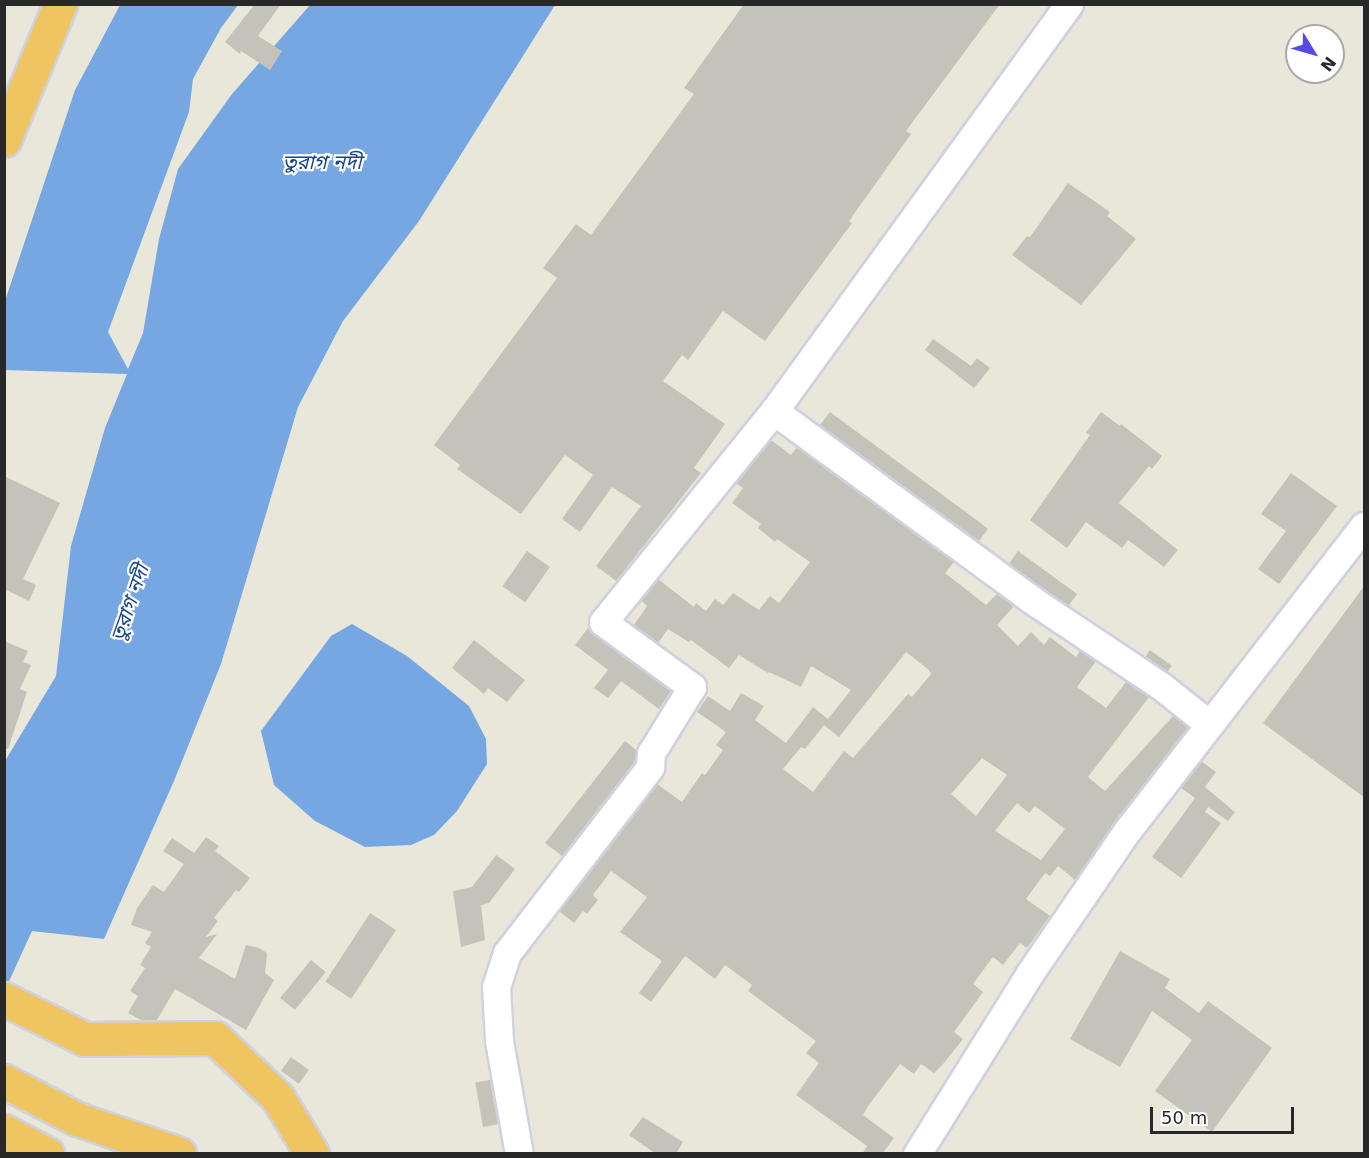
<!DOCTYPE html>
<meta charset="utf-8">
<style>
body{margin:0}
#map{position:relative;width:1369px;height:1158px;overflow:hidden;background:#e9e7da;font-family:"DejaVu Sans","Noto Sans Bengali",sans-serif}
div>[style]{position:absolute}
.water>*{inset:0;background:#76a7e2}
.building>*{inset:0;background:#c4c3ba;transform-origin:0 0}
.roads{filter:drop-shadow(2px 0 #d1d0df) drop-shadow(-2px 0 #d1d0df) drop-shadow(0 2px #d1d0df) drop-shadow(0 -2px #d1d0df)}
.minor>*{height:27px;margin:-13.5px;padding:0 13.5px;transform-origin:13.5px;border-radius:13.5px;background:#fff}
.highway>*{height:33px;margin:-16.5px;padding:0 16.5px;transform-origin:16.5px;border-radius:16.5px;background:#eec560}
span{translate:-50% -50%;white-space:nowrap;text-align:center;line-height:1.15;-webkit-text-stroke:4.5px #fff;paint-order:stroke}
.water-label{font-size:20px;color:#19448a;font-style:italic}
.frame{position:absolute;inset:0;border:6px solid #282828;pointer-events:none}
.north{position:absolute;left:1285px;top:24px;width:60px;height:60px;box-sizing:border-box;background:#fff;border:2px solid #a9a9a9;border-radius:50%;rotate:127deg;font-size:16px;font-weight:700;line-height:24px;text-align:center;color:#282828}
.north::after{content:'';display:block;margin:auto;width:21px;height:27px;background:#5748e8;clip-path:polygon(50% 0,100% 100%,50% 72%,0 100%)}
.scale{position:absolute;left:1150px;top:1107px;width:144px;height:27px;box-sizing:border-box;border:3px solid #282828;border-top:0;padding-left:8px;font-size:18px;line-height:21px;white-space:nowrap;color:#282828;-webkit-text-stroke:4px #fff;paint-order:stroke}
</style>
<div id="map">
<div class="water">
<div style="clip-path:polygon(120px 5px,238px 5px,221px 28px,193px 79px,189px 112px,108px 332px,128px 369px,143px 333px,159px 239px,178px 169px,232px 94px,310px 5px,555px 5px,419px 221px,343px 321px,298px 407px,221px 664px,174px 781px,104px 939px,32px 931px,5px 990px,5px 761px,56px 676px,71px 546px,105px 428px,127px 374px,5px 370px,5px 301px,75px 90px)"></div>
<div style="clip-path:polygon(352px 624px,407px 656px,469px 706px,486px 739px,487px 764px,457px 811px,434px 835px,411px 845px,365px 847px,315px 821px,274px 785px,261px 731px,331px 636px)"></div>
</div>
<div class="building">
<div style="clip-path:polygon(255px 4px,281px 4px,258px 36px,282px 51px,270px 70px,241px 51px,240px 54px,225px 42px)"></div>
<div style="clip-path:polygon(744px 4px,1000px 4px,906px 131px,911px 134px,849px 221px,852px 223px,765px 341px,723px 311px,688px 360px,682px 355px,663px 381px,725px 424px,694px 468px,701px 473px,616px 581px,596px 566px,641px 506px,612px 487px,580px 532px,562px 519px,593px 475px,565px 455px,521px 514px,457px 469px,460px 465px,434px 445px,557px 278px,543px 268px,576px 224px,591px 235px,694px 94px,684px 88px)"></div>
<div style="clip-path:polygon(1068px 183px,1110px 212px,1107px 216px,1136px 239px,1081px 305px,1012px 255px,1027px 236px,1030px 237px)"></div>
<div style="clip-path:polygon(933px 339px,971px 366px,977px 358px,990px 368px,974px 388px,925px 350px)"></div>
<div style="clip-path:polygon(830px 412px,982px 524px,988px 529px,979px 541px,820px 425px)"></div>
<div style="clip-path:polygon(1101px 412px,1120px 426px,1121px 424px,1162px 456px,1152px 469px,1149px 466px,1119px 503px,1178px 550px,1164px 567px,1128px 540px,1122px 548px,1086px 522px,1067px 548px,1030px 520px,1090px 435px,1086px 433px)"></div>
<div style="clip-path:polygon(evenodd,771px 440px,791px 455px,797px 447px,954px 562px,945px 573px,986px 605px,997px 594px,1014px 606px,997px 625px,1018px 646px,1031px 632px,1044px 645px,1050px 637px,1076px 657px,1080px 651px,1096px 661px,1077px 687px,1106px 708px,1126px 682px,1149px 697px,1088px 777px,1105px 791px,1173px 716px,1188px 727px,1115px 821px,1075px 880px,1058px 866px,1050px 876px,1045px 873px,1026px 899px,1050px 916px,1027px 948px,1020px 943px,1003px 965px,993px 957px,973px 984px,983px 992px,954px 1032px,963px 1039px,944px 1063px,934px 1073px,921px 1064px,914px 1074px,900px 1064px,868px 1106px,863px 1115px,894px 1138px,882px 1154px,862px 1154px,867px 1146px,796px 1095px,819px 1063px,806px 1053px,816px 1041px,748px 991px,752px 985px,725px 965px,715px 979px,685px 956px,651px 1002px,639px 993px,662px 961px,620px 932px,647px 897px,611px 871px,593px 895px,598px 900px,587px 914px,583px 911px,574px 923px,559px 911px,657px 784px,682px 802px,702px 773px,705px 775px,723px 750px,716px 745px,726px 732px,697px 712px,708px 696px,730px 711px,741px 693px,764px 706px,755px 720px,786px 743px,813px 707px,828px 719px,851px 690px,811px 666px,801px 687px,769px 672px,768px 673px,739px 655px,729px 668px,691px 640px,689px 642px,668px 629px,658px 643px,634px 625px,647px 606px,641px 600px,658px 579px,694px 607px,696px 603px,706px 611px,715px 599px,723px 605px,733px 593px,759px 610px,770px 596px,779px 603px,810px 562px,777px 539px,775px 542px,758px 528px,761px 524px,732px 503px,743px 488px,736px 483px,771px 440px,906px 652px,929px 670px,931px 674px,912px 697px,908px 694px,853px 758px,844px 751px,813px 792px,783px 769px,801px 747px,805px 749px,824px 725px,839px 737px,906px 652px,771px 440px,982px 758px,1007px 775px,976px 816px,951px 794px,982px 758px,771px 440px,1017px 803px,1029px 813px,1035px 806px,1065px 829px,1041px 860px,995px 831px,1017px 803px)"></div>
<div style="clip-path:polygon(1291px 473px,1337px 506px,1279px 584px,1258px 569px,1286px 531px,1261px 514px)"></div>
<div style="clip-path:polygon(4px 476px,60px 503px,23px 579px,36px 585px,29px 601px,4px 589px)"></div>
<div style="left:527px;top:551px;width:28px;height:43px;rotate:35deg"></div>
<div style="left:1018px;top:551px;width:73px;height:16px;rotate:36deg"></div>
<div style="clip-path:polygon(1365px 585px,1365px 798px,1263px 723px)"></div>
<div style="clip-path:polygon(588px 628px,594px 635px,671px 691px,659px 709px,621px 681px,608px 698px,594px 688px,608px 670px,575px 645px)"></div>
<div style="clip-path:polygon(474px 640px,525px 680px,507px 702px,488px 688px,484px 694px,452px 668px)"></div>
<div style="clip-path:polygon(4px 641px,28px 651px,23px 662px,31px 665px,20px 689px,27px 692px,8px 749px,4px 749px)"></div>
<div style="left:1150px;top:650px;width:27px;height:8px;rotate:36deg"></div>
<div style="clip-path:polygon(625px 741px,636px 750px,635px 761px,562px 856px,545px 843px)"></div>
<div style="clip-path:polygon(1201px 761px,1216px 772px,1205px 787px,1235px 812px,1228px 821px,1208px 807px,1205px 812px,1221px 823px,1181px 878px,1152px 857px,1195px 798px,1181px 788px)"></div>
<div style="clip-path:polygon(206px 837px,219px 846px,215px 851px,250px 878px,239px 892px,236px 890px,214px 918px,218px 921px,206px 937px,217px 934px,199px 958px,235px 979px,246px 945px,259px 948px,267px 953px,265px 973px,274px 980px,246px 1030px,175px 989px,157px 1020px,141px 1020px,128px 1013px,138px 996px,130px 991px,145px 968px,140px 965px,151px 947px,145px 943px,152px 932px,131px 925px,137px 908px,153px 885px,164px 892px,184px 864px,163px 851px,172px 838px,194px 853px)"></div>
<div style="clip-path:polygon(496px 855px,515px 869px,489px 903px,481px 905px,485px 940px,461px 947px,453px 891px,472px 887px)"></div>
<div style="left:370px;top:913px;width:31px;height:82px;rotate:33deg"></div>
<div style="clip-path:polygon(1120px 951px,1170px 979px,1165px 988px,1199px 1013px,1208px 1001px,1272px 1048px,1212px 1132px,1155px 1091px,1192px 1040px,1152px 1011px,1120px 1067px,1070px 1039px)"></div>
<div style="left:311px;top:960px;width:19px;height:49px;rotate:39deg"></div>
<div style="left:291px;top:1057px;width:22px;height:17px;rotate:36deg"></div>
<div style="left:490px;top:1080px;width:45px;height:15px;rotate:80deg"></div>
<div style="clip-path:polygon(643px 1117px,683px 1142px,676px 1154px,656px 1154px,629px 1135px)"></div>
</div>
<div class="roads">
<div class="minor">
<div style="left:1069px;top:4px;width:503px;rotate:125.94deg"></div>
<div style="left:774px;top:411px;width:320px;rotate:36.2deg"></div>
<div style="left:1032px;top:600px;width:155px;rotate:33.7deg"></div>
<div style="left:1161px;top:686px;width:61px;rotate:38.4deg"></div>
<div style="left:519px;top:1154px;width:116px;rotate:-100deg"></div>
<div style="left:499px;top:1040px;width:53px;rotate:-93.2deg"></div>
<div style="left:496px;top:987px;width:36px;rotate:-72deg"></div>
<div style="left:507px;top:953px;width:235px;rotate:-52.4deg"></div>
<div style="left:650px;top:767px;width:14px;rotate:-86deg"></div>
<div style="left:651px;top:753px;width:78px;rotate:-58.2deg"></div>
<div style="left:692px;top:687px;width:110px;rotate:-143.9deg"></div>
<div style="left:603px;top:622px;width:272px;rotate:-51deg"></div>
<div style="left:917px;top:1154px;width:213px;rotate:-58deg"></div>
<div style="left:1030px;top:973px;width:172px;rotate:-55.7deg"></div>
<div style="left:1127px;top:831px;width:386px;rotate:-52.2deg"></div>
</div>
<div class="highway">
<div style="left:4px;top:140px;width:147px;rotate:-67.6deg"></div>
<div style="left:4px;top:999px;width:90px;rotate:26.3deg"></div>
<div style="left:85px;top:1039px;width:130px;rotate:-0.4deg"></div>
<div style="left:215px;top:1038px;width:87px;rotate:43.6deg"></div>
<div style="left:278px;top:1098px;width:66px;rotate:58.7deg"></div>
<div style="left:4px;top:1081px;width:82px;rotate:27.5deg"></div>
<div style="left:77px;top:1119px;width:108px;rotate:18.9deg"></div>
<div style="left:4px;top:1131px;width:49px;rotate:28.1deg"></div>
</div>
</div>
<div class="water-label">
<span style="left:322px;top:162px">তুরাগ নদী</span>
<span style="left:130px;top:603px;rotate:-71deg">তুরাগ নদী</span>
</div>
<div class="frame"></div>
<div class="north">N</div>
<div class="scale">50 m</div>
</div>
